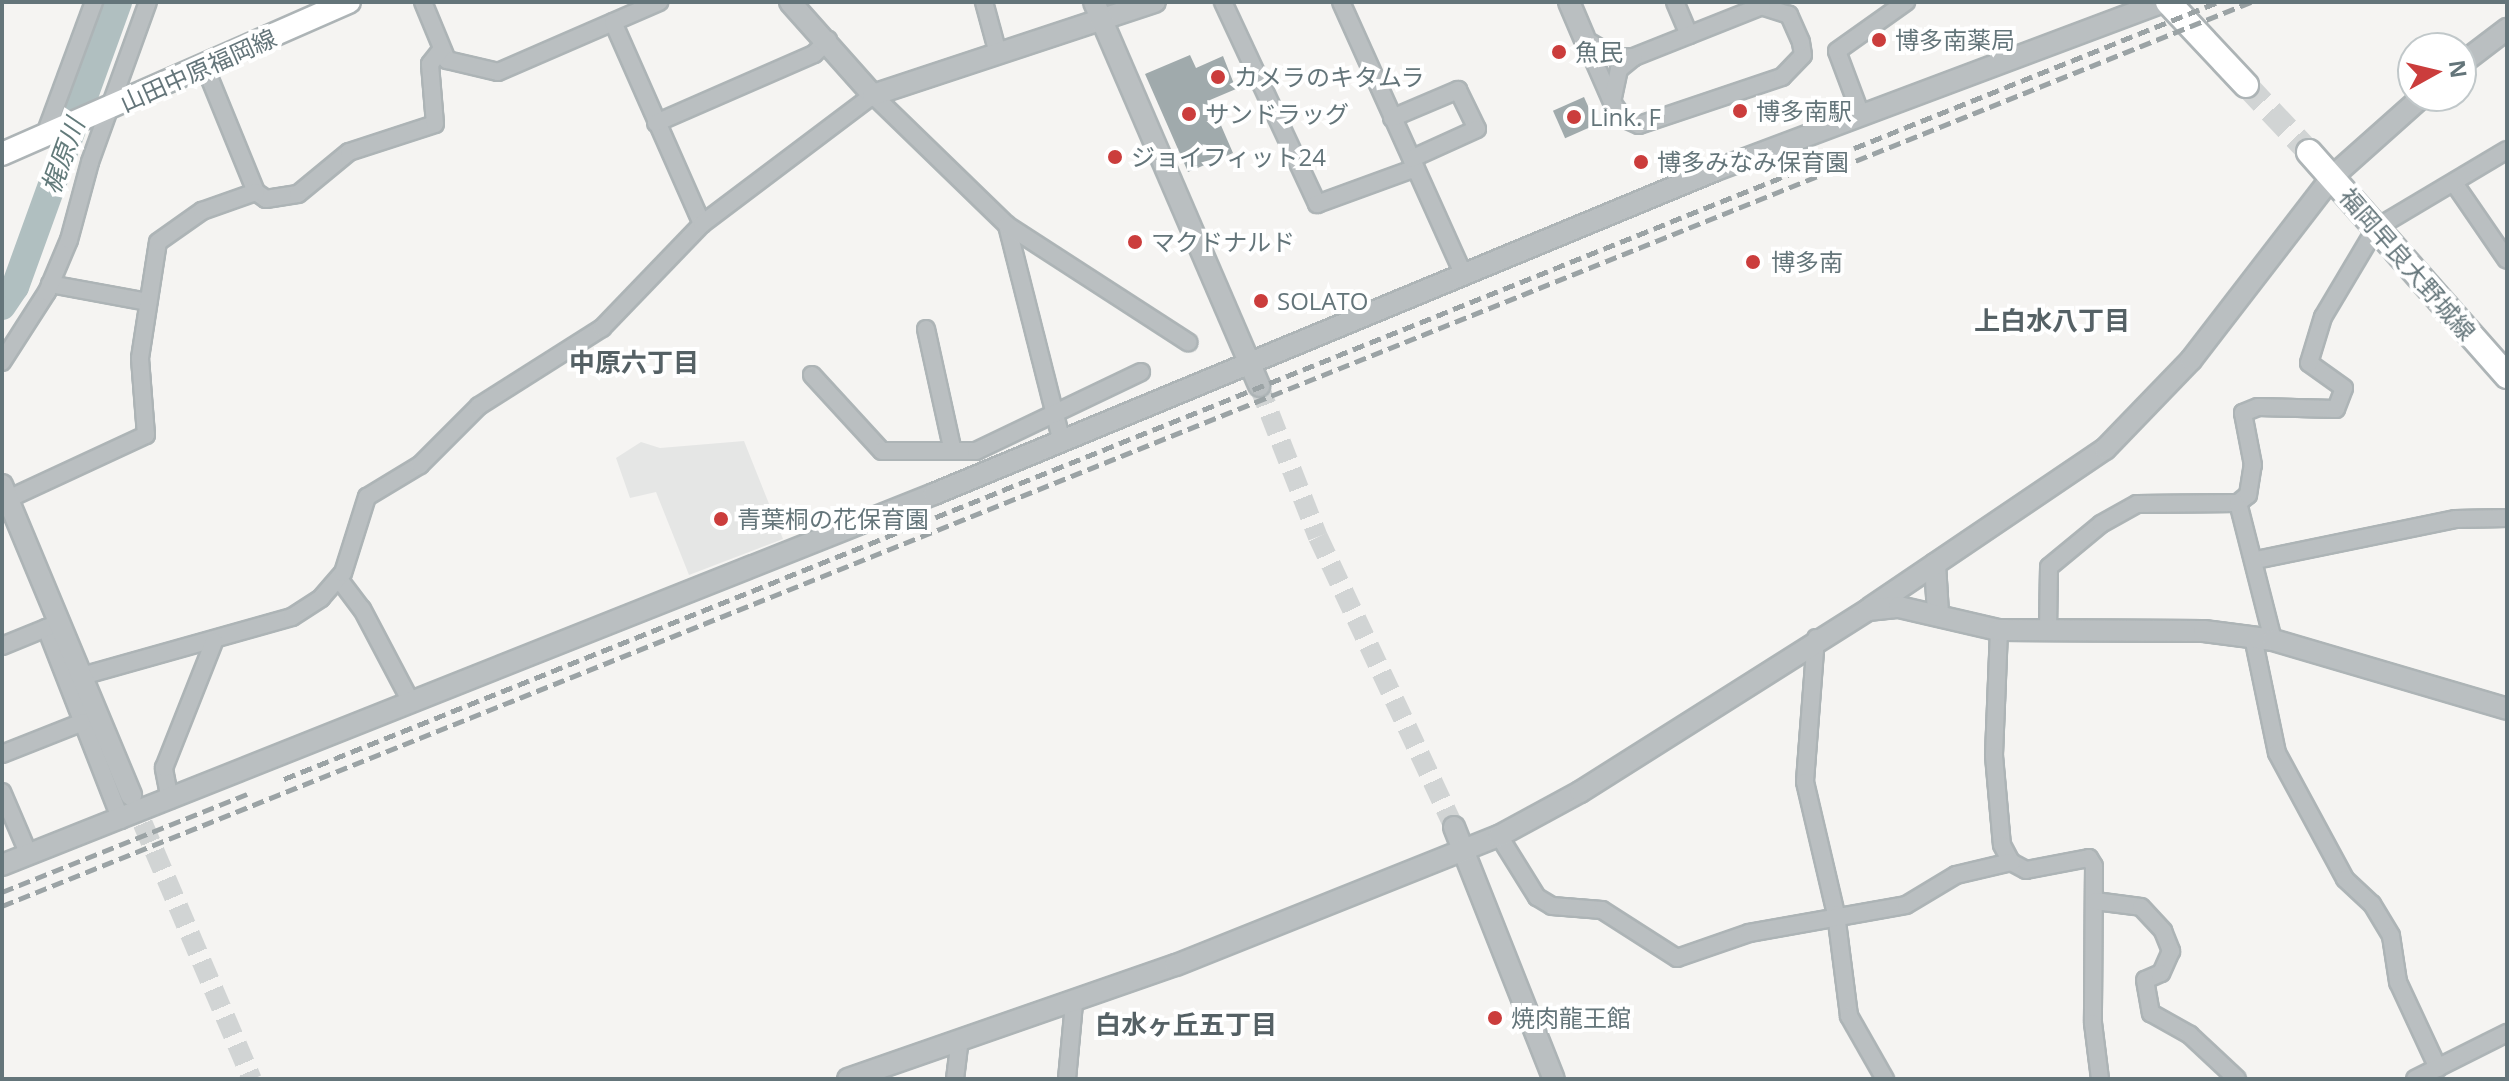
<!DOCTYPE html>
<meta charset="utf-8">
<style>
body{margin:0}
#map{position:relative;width:2509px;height:1081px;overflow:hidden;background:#f5f4f2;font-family:"Open Sans","Noto Sans JP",sans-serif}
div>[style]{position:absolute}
.built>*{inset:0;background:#e5e6e5}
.river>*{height:28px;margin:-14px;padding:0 14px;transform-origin:14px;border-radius:14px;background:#b0bfc0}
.building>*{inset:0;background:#a0aaac;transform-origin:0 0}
.tertiary-tunnel>*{height:20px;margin-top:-10px;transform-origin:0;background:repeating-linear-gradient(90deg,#d1d4d4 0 20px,transparent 0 30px)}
.primary-tunnel>*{height:24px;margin-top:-12px;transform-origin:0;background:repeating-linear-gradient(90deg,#d1d4d4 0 24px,transparent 0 36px)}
.roads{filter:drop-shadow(2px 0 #adb4b6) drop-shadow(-2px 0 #adb4b6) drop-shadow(0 2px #adb4b6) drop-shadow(0 -2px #adb4b6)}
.minor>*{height:16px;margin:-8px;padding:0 8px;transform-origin:8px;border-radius:8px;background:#babfc1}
.tertiary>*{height:20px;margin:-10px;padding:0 10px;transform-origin:10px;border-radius:10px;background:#babfc1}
.secondary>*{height:22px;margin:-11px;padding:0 11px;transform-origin:11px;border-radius:11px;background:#fff}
.primary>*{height:24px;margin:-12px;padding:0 12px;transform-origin:12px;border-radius:12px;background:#fff}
.rail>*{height:5px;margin-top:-2.5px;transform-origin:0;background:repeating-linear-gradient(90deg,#9ba3a5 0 12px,transparent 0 18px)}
.dots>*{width:22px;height:22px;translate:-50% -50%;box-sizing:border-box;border:4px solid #fff;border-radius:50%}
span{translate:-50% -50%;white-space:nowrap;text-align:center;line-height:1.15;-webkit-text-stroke:8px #fff;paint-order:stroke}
.poi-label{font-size:24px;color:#64757a}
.left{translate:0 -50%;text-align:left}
.street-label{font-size:24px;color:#64757a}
.water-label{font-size:26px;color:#637b7b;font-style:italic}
.neighbourhood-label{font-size:26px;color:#556165;font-weight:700}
.frame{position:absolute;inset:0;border:4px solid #64757a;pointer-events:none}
.north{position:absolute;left:2397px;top:32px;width:80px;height:80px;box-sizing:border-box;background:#fff;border:2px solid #c1c8ca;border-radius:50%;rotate:82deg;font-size:22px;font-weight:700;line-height:32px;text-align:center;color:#64757a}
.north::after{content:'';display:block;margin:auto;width:28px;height:36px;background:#cb3d3c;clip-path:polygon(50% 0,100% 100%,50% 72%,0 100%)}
</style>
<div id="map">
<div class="built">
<div style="clip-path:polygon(744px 441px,783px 539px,689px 575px,656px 492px,630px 498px,616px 458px,641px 442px,660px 448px)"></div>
</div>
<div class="river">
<div style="left:2px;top:306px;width:23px;rotate:-56deg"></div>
<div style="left:15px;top:287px;width:303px;rotate:-70.1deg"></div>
</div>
<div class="building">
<div style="clip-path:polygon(1190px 55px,1196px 68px,1223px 56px,1236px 89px,1210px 100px,1233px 153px,1188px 172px,1145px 74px)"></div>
<div style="left:1584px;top:97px;width:30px;height:34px;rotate:66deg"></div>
</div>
<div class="tertiary-tunnel">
<div style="left:1259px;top:386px;width:162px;rotate:68.7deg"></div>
<div style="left:1318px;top:537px;width:320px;rotate:64.9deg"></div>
<div style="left:131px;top:796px;width:308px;rotate:66.9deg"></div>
</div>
<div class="primary-tunnel">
<div style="left:2246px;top:85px;width:92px;rotate:46.8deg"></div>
</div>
<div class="roads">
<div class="minor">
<div style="left:423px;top:2px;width:63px;rotate:67.5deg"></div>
<div style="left:447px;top:60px;width:52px;rotate:13.2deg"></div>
<div style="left:498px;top:72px;width:176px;rotate:-23.5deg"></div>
<div style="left:984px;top:2px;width:50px;rotate:74.8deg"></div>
<div style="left:1223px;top:2px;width:223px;rotate:65deg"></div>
<div style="left:1317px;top:204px;width:105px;rotate:-20deg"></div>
<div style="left:1341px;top:2px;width:298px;rotate:65.8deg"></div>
<div style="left:1675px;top:2px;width:36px;rotate:67deg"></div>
<div style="left:613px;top:22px;width:221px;rotate:66.2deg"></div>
<div style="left:1584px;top:38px;width:70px;rotate:66.4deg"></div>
<div style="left:1612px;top:102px;width:19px;rotate:55deg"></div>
<div style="left:1623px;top:118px;width:17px;rotate:24deg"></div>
<div style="left:1639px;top:125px;width:151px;rotate:-18.6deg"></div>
<div style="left:1782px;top:77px;width:30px;rotate:-46deg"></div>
<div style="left:1803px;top:55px;width:13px;rotate:-99deg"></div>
<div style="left:1801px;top:42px;width:30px;rotate:-114deg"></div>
<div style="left:1789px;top:15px;width:28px;rotate:-162deg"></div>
<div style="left:1762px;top:6px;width:138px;rotate:158.3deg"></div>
<div style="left:1634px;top:57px;width:19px;rotate:141deg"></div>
<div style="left:1619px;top:69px;width:34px;rotate:102deg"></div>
<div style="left:1588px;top:41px;width:33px;rotate:31deg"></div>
<div style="left:1616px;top:58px;width:18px;rotate:-3deg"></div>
<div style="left:205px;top:67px;width:135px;rotate:67.8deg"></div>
<div style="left:256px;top:192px;width:12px;rotate:35deg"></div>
<div style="left:266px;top:199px;width:32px;rotate:-9deg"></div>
<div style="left:298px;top:194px;width:66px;rotate:-39.5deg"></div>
<div style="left:349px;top:152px;width:90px;rotate:-18deg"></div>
<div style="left:435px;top:124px;width:60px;rotate:-94.8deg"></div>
<div style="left:430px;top:64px;width:18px;rotate:-52deg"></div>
<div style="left:1861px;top:115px;width:68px;rotate:-110.6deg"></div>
<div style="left:1837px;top:51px;width:85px;rotate:-35.4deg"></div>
<div style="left:1392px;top:118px;width:72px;rotate:-23deg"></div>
<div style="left:1458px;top:90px;width:43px;rotate:64deg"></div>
<div style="left:1477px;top:129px;width:72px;rotate:155.6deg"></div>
<div style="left:656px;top:123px;width:172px;rotate:-23.6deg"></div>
<div style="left:814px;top:54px;width:20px;rotate:-45deg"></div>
<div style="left:44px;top:137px;width:144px;rotate:-69.7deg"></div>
<div style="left:2454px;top:183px;width:93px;rotate:55.5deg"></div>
<div style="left:1007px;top:225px;width:220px;rotate:75.8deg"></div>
<div style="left:50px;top:284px;width:100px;rotate:10.4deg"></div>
<div style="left:926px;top:329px;width:121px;rotate:77.6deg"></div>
<div style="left:2px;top:362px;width:83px;rotate:-57.3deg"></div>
<div style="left:47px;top:292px;width:56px;rotate:-67.1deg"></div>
<div style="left:69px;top:240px;width:81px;rotate:-74.9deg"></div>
<div style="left:90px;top:162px;width:170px;rotate:-70.1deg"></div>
<div style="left:812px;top:375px;width:103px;rotate:47.4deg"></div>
<div style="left:882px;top:451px;width:94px"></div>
<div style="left:976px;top:451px;width:183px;rotate:-25.6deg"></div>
<div style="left:8px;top:499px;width:152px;rotate:-24.9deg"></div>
<div style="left:146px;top:435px;width:77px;rotate:-94.5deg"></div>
<div style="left:140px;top:358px;width:117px;rotate:-81.2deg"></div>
<div style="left:158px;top:242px;width:54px;rotate:-35.2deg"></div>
<div style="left:202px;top:211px;width:57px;rotate:-19.4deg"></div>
<div style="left:2256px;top:560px;width:203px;rotate:-11.6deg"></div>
<div style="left:2455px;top:519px;width:52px;rotate:-1.1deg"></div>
<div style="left:339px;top:579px;width:38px;rotate:53deg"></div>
<div style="left:362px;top:609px;width:103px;rotate:62.2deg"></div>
<div style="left:46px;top:628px;width:206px;rotate:68.7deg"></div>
<div style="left:1999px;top:630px;width:126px;rotate:92.3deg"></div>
<div style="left:1994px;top:756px;width:89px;rotate:84.9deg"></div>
<div style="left:2002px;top:845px;width:19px;rotate:62deg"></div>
<div style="left:2011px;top:862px;width:17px;rotate:28deg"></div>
<div style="left:2026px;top:870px;width:64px;rotate:-10.8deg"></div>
<div style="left:2089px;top:858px;width:9px;rotate:58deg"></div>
<div style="left:2094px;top:866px;width:157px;rotate:90.4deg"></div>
<div style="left:2093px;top:1023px;width:56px;rotate:82.9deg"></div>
<div style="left:2048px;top:631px;width:64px;rotate:-89.1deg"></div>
<div style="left:2049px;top:567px;width:67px;rotate:-39.6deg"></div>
<div style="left:2101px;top:524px;width:41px;rotate:-29.1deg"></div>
<div style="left:2137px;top:504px;width:101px;rotate:-0.6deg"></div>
<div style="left:2253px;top:637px;width:118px;rotate:78.3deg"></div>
<div style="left:2277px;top:753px;width:143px;rotate:61.6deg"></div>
<div style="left:2345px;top:879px;width:37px;rotate:43deg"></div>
<div style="left:2372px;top:904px;width:37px;rotate:59deg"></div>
<div style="left:2391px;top:936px;width:47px;rotate:81.3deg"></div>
<div style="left:2398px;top:982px;width:95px;rotate:65.1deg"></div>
<div style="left:1816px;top:638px;width:144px;rotate:94.4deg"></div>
<div style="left:1805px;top:782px;width:136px;rotate:76.8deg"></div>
<div style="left:1836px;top:914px;width:103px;rotate:82.7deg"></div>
<div style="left:1849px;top:1016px;width:73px;rotate:60.3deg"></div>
<div style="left:2273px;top:640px;width:141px;rotate:-104.3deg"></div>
<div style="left:2238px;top:503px;width:13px;rotate:-39deg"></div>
<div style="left:2248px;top:495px;width:30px;rotate:-81deg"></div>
<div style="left:2253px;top:465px;width:53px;rotate:-100.9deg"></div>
<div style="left:2243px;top:413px;width:16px;rotate:-22deg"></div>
<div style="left:2258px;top:407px;width:78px;rotate:1.5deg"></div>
<div style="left:2336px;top:409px;width:22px;rotate:-69deg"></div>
<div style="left:2344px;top:388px;width:43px;rotate:-144.5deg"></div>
<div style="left:2309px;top:363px;width:48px;rotate:-73.1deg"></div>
<div style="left:2323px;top:317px;width:104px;rotate:-59.2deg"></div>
<div style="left:2376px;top:228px;width:152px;rotate:-30.8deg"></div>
<div style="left:2px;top:646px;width:58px;rotate:-22.2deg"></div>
<div style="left:82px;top:676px;width:218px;rotate:-15.7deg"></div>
<div style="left:292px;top:617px;width:35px;rotate:-33deg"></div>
<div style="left:321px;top:598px;width:33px;rotate:-49deg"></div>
<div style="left:343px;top:573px;width:80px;rotate:-72.5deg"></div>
<div style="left:367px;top:497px;width:62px;rotate:-31.1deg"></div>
<div style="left:420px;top:465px;width:83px;rotate:-45deg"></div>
<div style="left:479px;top:406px;width:146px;rotate:-32.4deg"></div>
<div style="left:602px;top:328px;width:144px;rotate:-46.1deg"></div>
<div style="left:702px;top:224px;width:214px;rotate:-37deg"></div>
<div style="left:873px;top:95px;width:187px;rotate:44.1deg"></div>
<div style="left:1007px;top:225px;width:216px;rotate:32.9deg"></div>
<div style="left:2px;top:754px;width:87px;rotate:-21.6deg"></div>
<div style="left:2px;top:792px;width:69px;rotate:66.8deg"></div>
<div style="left:170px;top:800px;width:33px;rotate:-101deg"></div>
<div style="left:164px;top:768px;width:136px;rotate:-68.4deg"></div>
<div style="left:1499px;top:836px;width:72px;rotate:58.1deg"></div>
<div style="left:1537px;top:897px;width:17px;rotate:31deg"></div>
<div style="left:1552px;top:906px;width:50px;rotate:4.6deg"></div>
<div style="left:1602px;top:910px;width:89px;rotate:32.6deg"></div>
<div style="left:1677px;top:958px;width:76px;rotate:-19.1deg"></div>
<div style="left:1749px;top:933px;width:159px;rotate:-10.1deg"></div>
<div style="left:1906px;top:905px;width:58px;rotate:-31deg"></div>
<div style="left:1956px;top:875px;width:57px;rotate:-13.3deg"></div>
<div style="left:2095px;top:901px;width:46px;rotate:7.4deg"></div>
<div style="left:2141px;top:907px;width:33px;rotate:47deg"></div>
<div style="left:2163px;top:931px;width:22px;rotate:68deg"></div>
<div style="left:2171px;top:951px;width:24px;rotate:114deg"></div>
<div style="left:2161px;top:973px;width:17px;rotate:156deg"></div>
<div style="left:2145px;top:980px;width:34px;rotate:80deg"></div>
<div style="left:2151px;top:1013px;width:45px;rotate:29.4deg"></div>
<div style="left:2190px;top:1035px;width:64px;rotate:43.1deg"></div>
<div style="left:955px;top:1079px;width:39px;rotate:-83deg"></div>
<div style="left:1067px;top:1079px;width:76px;rotate:-84.7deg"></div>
<div style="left:2415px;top:1079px;width:103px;rotate:-26.6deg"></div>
</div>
<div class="tertiary">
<div style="left:790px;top:2px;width:125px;rotate:48.3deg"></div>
<div style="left:873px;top:95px;width:297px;rotate:-18.3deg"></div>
<div style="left:1094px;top:2px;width:418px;rotate:66.7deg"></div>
<div style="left:1569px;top:2px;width:39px;rotate:67deg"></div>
<div style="left:2461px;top:64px;width:58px;rotate:-37.3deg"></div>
<div style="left:2px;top:485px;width:336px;rotate:67.4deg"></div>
<div style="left:1935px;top:564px;width:49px;rotate:86.5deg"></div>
<div style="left:1870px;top:608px;width:284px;rotate:-34.1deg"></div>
<div style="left:2105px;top:449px;width:124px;rotate:-46deg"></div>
<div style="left:2191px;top:360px;width:231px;rotate:-52.4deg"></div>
<div style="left:2332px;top:177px;width:122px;rotate:-41.7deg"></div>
<div style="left:1454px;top:827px;width:271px;rotate:68.4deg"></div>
<div style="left:2px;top:865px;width:1003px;rotate:-21.71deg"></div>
<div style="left:934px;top:494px;width:846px;rotate:-22.51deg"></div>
<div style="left:1716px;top:170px;width:478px;rotate:-20.6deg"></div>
<div style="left:848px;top:1079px;width:347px;rotate:-19.2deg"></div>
<div style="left:1176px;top:965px;width:348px;rotate:-21.8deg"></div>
<div style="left:1499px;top:836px;width:92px;rotate:-28.5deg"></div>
<div style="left:1580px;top:792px;width:341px;rotate:-32.3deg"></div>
<div style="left:1868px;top:610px;width:31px;rotate:-6deg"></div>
<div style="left:1899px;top:607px;width:103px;rotate:13deg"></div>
<div style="left:1999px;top:630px;width:205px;rotate:0.3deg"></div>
<div style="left:2204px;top:631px;width:70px;rotate:7.4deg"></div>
<div style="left:2273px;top:640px;width:244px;rotate:16.4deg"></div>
</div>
<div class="secondary">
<div style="left:2px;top:154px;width:379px;rotate:-23.7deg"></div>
</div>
<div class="primary">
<div style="left:2168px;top:2px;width:114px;rotate:46.8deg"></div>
<div style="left:2309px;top:152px;width:299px;rotate:48.5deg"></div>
</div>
</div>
<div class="rail">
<div style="left:284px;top:779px;width:2084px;rotate:-21.89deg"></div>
<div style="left:2px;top:892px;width:264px;rotate:-21.8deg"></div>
<div style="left:2px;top:906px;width:2424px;rotate:-21.9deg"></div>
</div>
<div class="dots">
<div style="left:1879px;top:40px;background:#cb3d3c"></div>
<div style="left:1559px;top:52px;background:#cb3d3c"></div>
<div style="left:1218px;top:77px;background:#cb3d3c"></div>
<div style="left:1740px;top:111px;background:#cb3d3c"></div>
<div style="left:1189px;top:114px;background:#cb3d3c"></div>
<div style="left:1574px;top:117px;background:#cb3d3c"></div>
<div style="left:1115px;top:157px;background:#cb3d3c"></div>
<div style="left:1641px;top:162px;background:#cb3d3c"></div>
<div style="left:1135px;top:242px;background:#cb3d3c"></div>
<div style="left:1753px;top:262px;background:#cb3d3c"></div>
<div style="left:1261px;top:301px;background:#cb3d3c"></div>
<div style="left:721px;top:519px;background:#cb3d3c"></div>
<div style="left:1495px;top:1018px;background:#cb3d3c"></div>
</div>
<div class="poi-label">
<span class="left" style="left:1895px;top:40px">博多南薬局</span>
<span class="left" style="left:1575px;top:52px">魚民</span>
<span class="left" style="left:1234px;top:77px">カメラのキタムラ</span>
<span class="left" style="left:1756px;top:111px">博多南駅</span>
<span class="left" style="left:1205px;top:114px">サンドラッグ</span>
<span class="left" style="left:1590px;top:117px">Link. F</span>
<span class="left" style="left:1131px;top:157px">ジョイフィット24</span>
<span class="left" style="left:1657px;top:162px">博多みなみ保育園</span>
<span class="left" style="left:1151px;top:242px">マクドナルド</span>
<span class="left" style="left:1771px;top:262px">博多南</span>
<span class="left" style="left:1277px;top:301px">SOLATO</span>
<span class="left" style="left:737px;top:519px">青葉桐の花保育園</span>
<span class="left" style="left:1511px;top:1018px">焼肉龍王館</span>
</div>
<div class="street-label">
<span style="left:198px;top:70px;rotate:-24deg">山田中原福岡線</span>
<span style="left:2408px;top:264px;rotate:49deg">福岡早良大野城線</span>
</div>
<div class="water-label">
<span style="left:63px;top:156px;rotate:-70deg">梶原川</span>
</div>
<div class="neighbourhood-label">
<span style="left:2052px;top:321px">上白水八丁目</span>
<span style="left:634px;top:363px">中原六丁目</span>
<span style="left:1186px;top:1025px">白水ヶ丘五丁目</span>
</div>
<div class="frame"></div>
<div class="north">N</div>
</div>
